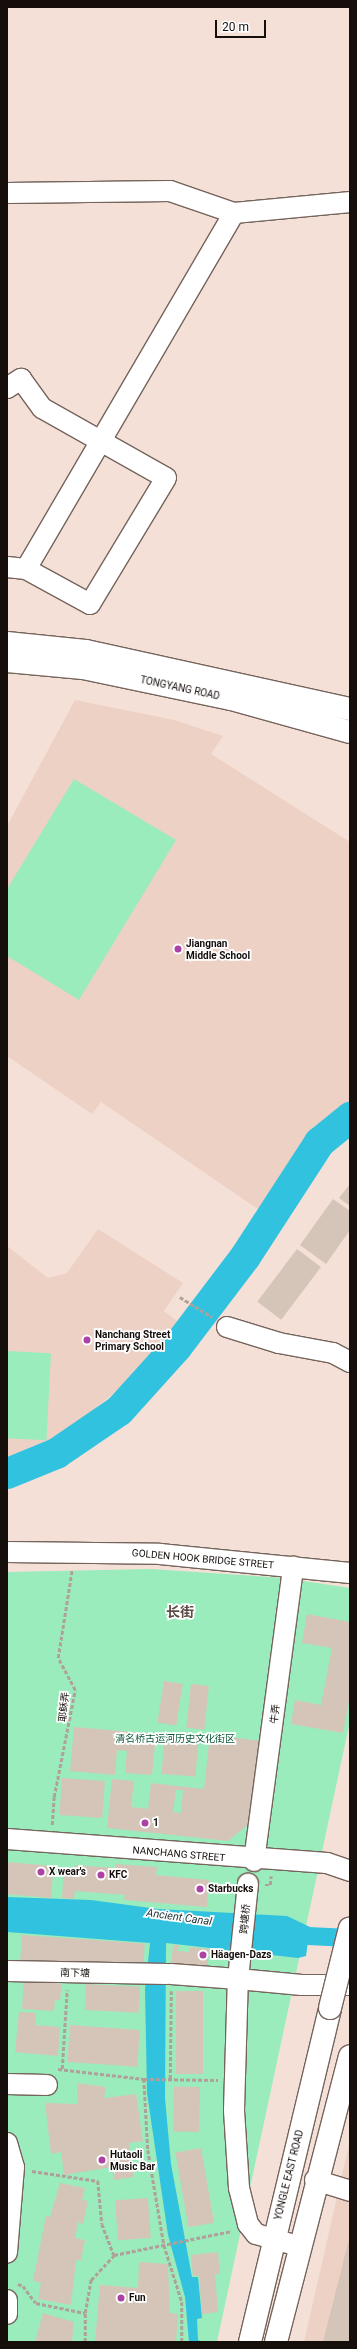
<!DOCTYPE html>
<meta charset="utf-8">
<style>
body{margin:0}
#map{position:relative;width:357px;height:2349px;overflow:hidden;background:#f4e0d7;font-family:Roboto,"Noto Sans SC",sans-serif}
div>[style]{position:absolute}
.built>*{inset:0;background:#edd1c5}
.green>*{inset:0;background:#9aecbc;transform-origin:0 0}
.water>*{inset:0;background:#31c2df}
.canal>*{height:18px;margin:-9px;padding:0 9px;transform-origin:9px;border-radius:9px;background:#31c2df}
.river>*{height:31px;margin:-15.5px;padding:0 15.5px;transform-origin:15.5px;border-radius:15.5px;background:#31c2df}
.building>*{inset:0;background:#d5c5b8;transform-origin:0 0}
.path>*{height:2.5px;margin-top:-1.25px;transform-origin:0;background:repeating-linear-gradient(90deg,#b0a099 0 4px,transparent 0 6px)}
.roads{filter:drop-shadow(1px 0 #75645c) drop-shadow(-1px 0 #75645c) drop-shadow(0 1px #75645c) drop-shadow(0 -1px #75645c)}
.minor>*{height:20px;margin:-10px;padding:0 10px;transform-origin:10px;border-radius:10px;background:#fff}
.major>*{height:22px;margin:-11px;padding:0 11px;transform-origin:11px;border-radius:11px;background:#fff}
.bridges{filter:drop-shadow(1px 0 #75645c) drop-shadow(-1px 0 #75645c) drop-shadow(0 1px #75645c) drop-shadow(0 -1px #75645c)}
.major-bridge>*{height:22px;margin:-11px;padding:0 11px;transform-origin:11px;border-radius:11px;background:#fff}
.dots>*{width:11px;height:11px;translate:-50% -50%;box-sizing:border-box;border:2px solid #fff;border-radius:50%}
span{translate:-50% -50%;white-space:nowrap;text-align:center;line-height:1.15;-webkit-text-stroke:3.5px #fff;paint-order:stroke}
.street-label{font-size:10px;color:#150e0b}
.poi-label{font-size:10px;color:#150e0b;font-weight:700}
.left{translate:0 -50%;text-align:left}
.park-label{font-size:10px;color:#0c5937}
.water-label{font-size:11px;color:#1a3136;font-style:italic}
.district-label{font-size:14px;color:#5d4c45;font-weight:700}
.frame{position:absolute;inset:0;border:8px solid #150e0b;pointer-events:none}
.scale{position:absolute;left:215px;top:20px;width:51px;height:18px;box-sizing:border-box;border:2px solid #150e0b;border-top:0;padding-left:5px;font-size:12px;line-height:14px;white-space:nowrap;color:#150e0b;-webkit-text-stroke:3px #fff;paint-order:stroke}
</style>
<div id="map">
<div class="built">
<div style="clip-path:polygon(75px 700px,174px 720px,223px 736px,211px 754px,350px 842px,350px 1108px,326px 1127px,258px 1209px,101px 1102px,92px 1114px,7px 1056px,7px 826px)"></div>
<div style="clip-path:polygon(98px 1229px,183px 1283px,164px 1311px,181px 1324px,154px 1356px,118px 1390px,64px 1433px,7px 1457px,7px 1246px,48px 1278px,67px 1273px)"></div>
<div style="clip-path:polygon(350px 2140px,350px 2342px,304px 2342px)"></div>
</div>
<div class="green">
<div style="clip-path:polygon(74px 779px,176px 840px,79px 1000px,7px 956px,7px 889px)"></div>
<div style="left:7px;top:1351px;width:44px;height:87px;rotate:3deg"></div>
<div style="clip-path:polygon(151px 1569px,284px 1578px,350px 1588px,350px 1721px,217px 2342px,7px 2342px,7px 1572px)"></div>
</div>
<div class="water">
<div style="clip-path:polygon(7px 1897px,91px 1900px,158px 1909px,287px 1916px,310px 1927px,306px 1956px,298px 1958px,166px 1943px,165px 2098px,171px 2164px,192px 2277px,198px 2277px,202px 2318px,197px 2319px,198px 2340px,204px 2342px,189px 2342px,185px 2297px,168px 2235px,147px 2093px,145px 1989px,150px 1943px,7px 1932px)"></div>
</div>
<div class="canal">
<div style="left:287px;top:1935px;width:63px;rotate:2.7deg"></div>
</div>
<div class="river">
<div style="left:7px;top:1473px;width:53px;rotate:-22.2deg"></div>
<div style="left:56px;top:1453px;width:76px;rotate:-34.3deg"></div>
<div style="left:119px;top:1410px;width:85px;rotate:-47.9deg"></div>
<div style="left:176px;top:1347px;width:114px;rotate:-52.8deg"></div>
<div style="left:245px;top:1256px;width:136px;rotate:-57deg"></div>
<div style="left:319px;top:1142px;width:40px;rotate:-39deg"></div>
</div>
<div class="building">
<div style="clip-path:polygon(350px 1184px,350px 1206px,339px 1198px)"></div>
<div style="clip-path:polygon(333px 1199px,350px 1211px,350px 1230px,326px 1264px,300px 1245px)"></div>
<div style="left:297px;top:1249px;width:30px;height:66px;rotate:37deg"></div>
<div style="clip-path:polygon(307px 1614px,350px 1622px,350px 1696px,343px 1733px,291px 1724px,295px 1700px,321px 1705px,332px 1648px,302px 1643px)"></div>
<div style="left:164px;top:1681px;width:19px;height:42px;rotate:9deg"></div>
<div style="left:191px;top:1684px;width:18px;height:44px;rotate:6deg"></div>
<div style="clip-path:polygon(74px 1727px,156px 1734px,152px 1775px,125px 1773px,127px 1751px,117px 1750px,115px 1775px,70px 1771px)"></div>
<div style="left:165px;top:1734px;width:34px;height:40px;rotate:5deg"></div>
<div style="clip-path:polygon(evenodd,210px 1735px,263px 1741px,255px 1819px,228px 1841px,107px 1828px,112px 1779px,134px 1781px,131px 1807px,148px 1809px,151px 1783px,204px 1789px,210px 1735px,176px 1790px,183px 1790px,181px 1813px,173px 1812px,176px 1790px)"></div>
<div style="left:62px;top:1778px;width:43px;height:37px;rotate:4deg"></div>
<div style="left:7px;top:1862px;width:47px;height:32px;rotate:5deg"></div>
<div style="clip-path:polygon(116px 1864px,157px 1867px,156px 1875px,209px 1880px,207px 1907px,124px 1900px,125px 1895px,75px 1891px,74px 1899px,62px 1898px,64px 1868px,75px 1869px,75px 1865px,115px 1868px)"></div>
<div style="left:22px;top:1935px;width:123px;height:31px;rotate:4deg"></div>
<div style="clip-path:polygon(173px 1945px,179px 1945px,178px 1951px,189px 1952px,189px 1947px,209px 1949px,207px 1971px,171px 1968px)"></div>
<div style="clip-path:polygon(24px 1977px,55px 1979px,55px 1983px,62px 1984px,60px 2000px,55px 2000px,54px 2011px,22px 2009px)"></div>
<div style="left:86px;top:1984px;width:54px;height:26px;rotate:3deg"></div>
<div style="left:203px;top:1991px;width:83px;height:27px;rotate:90deg"></div>
<div style="clip-path:polygon(19px 2012px,36px 2013px,35px 2025px,60px 2027px,58px 2056px,15px 2052px)"></div>
<div style="left:70px;top:2025px;width:70px;height:37px;rotate:4deg"></div>
<div style="clip-path:polygon(77px 2083px,106px 2087px,104px 2098px,136px 2094px,143px 2141px,129px 2143px,134px 2177px,114px 2180px,112px 2167px,64px 2175px,61px 2152px,51px 2154px,45px 2103px,77px 2104px)"></div>
<div style="left:200px;top:2087px;width:45px;height:26px;rotate:91deg"></div>
<div style="left:201px;top:2148px;width:76px;height:26px;rotate:80deg"></div>
<div style="clip-path:polygon(60px 2183px,85px 2188px,82px 2200px,88px 2201px,83px 2224px,78px 2222px,75px 2238px,85px 2240px,81px 2261px,76px 2260px,71px 2305px,38px 2299px,41px 2283px,33px 2281px,46px 2216px,50px 2217px)"></div>
<div style="left:148px;top:2198px;width:40px;height:33px;rotate:86deg"></div>
<div style="clip-path:polygon(349px 2239px,350px 2342px,323px 2342px)"></div>
<div style="clip-path:polygon(218px 2252px,220px 2274px,215px 2274px,218px 2312px,202px 2314px,199px 2276px,193px 2276px,191px 2255px)"></div>
<div style="clip-path:polygon(139px 2262px,168px 2264px,170px 2313px,178px 2314px,176px 2342px,95px 2342px,100px 2285px,138px 2288px)"></div>
<div style="clip-path:polygon(43px 2313px,74px 2322px,72px 2342px,35px 2342px)"></div>
</div>
<div class="path">
<div style="left:180px;top:1297px;width:38px;rotate:32deg"></div>
<div style="left:52px;top:1825px;width:28px;rotate:-86deg"></div>
<div style="left:54px;top:1797px;width:109px;rotate:-78.9deg"></div>
<div style="left:75px;top:1690px;width:36px;rotate:-118deg"></div>
<div style="left:58px;top:1658px;width:89px;rotate:-81deg"></div>
<div style="left:265px;top:1885px;width:5px"></div>
<div style="left:270px;top:1885px;width:9px;rotate:-84deg"></div>
<div style="left:58px;top:2069px;width:87px;rotate:6.6deg"></div>
<div style="left:144px;top:2079px;width:74px;rotate:0.8deg"></div>
<div style="left:62px;top:2069px;width:79px;rotate:-86.4deg"></div>
<div style="left:144px;top:2079px;width:71px;rotate:86.8deg"></div>
<div style="left:148px;top:2150px;width:96px;rotate:80.4deg"></div>
<div style="left:164px;top:2245px;width:60px;rotate:72.5deg"></div>
<div style="left:182px;top:2302px;width:40px;rotate:90deg"></div>
<div style="left:170px;top:2079px;width:88px;rotate:-89.3deg"></div>
<div style="left:32px;top:2171px;width:67px;rotate:8.6deg"></div>
<div style="left:98px;top:2181px;width:43px;rotate:84.7deg"></div>
<div style="left:102px;top:2224px;width:33px;rotate:69deg"></div>
<div style="left:18px;top:2284px;width:5px;rotate:22deg"></div>
<div style="left:23px;top:2286px;width:21px;rotate:53deg"></div>
<div style="left:36px;top:2303px;width:50px;rotate:11.5deg"></div>
<div style="left:85px;top:2342px;width:29px;rotate:-90deg"></div>
<div style="left:85px;top:2313px;width:34px;rotate:-80deg"></div>
<div style="left:91px;top:2280px;width:34px;rotate:-47deg"></div>
<div style="left:114px;top:2255px;width:120px;rotate:-11.5deg"></div>
</div>
<div class="roads">
<div class="minor">
<div style="left:7px;top:193px;width:163px;rotate:-0.7deg"></div>
<div style="left:170px;top:191px;width:68px;rotate:19deg"></div>
<div style="left:234px;top:213px;width:117px;rotate:-5.4deg"></div>
<div style="left:7px;top:388px;width:17px;rotate:-33deg"></div>
<div style="left:21px;top:379px;width:36px;rotate:54deg"></div>
<div style="left:42px;top:408px;width:142px;rotate:29.4deg"></div>
<div style="left:166px;top:478px;width:147px;rotate:121.1deg"></div>
<div style="left:90px;top:604px;width:73px;rotate:-151.3deg"></div>
<div style="left:26px;top:569px;width:19px;rotate:-174deg"></div>
<div style="left:26px;top:569px;width:412px;rotate:-59.7deg"></div>
<div style="left:227px;top:1327px;width:54px;rotate:17.1deg"></div>
<div style="left:279px;top:1343px;width:55px;rotate:10.5deg"></div>
<div style="left:333px;top:1353px;width:19px;rotate:28deg"></div>
<div style="left:7px;top:1552px;width:153px;rotate:0.7deg"></div>
<div style="left:160px;top:1554px;width:191px;rotate:5.7deg"></div>
<div style="left:7px;top:1839px;width:321px;rotate:4.3deg"></div>
<div style="left:327px;top:1863px;width:24px;rotate:19deg"></div>
<div style="left:254px;top:1861px;width:297px;rotate:-82.4deg"></div>
<div style="left:7px;top:1971px;width:160px;rotate:1.1deg"></div>
<div style="left:171px;top:1974px;width:67px;rotate:4.3deg"></div>
<div style="left:238px;top:1979px;width:96px;rotate:-84deg"></div>
<div style="left:7px;top:2084px;width:40px;rotate:1.4deg"></div>
<div style="left:7px;top:2143px;width:25px;rotate:74deg"></div>
<div style="left:14px;top:2167px;width:86px;rotate:94.7deg"></div>
<div style="left:315px;top:2180px;width:37px;rotate:17deg"></div>
<div style="left:298px;top:2246px;width:44px;rotate:-164.1deg"></div>
<div style="left:256px;top:2234px;width:13px;rotate:-129deg"></div>
<div style="left:248px;top:2224px;width:37px;rotate:-104deg"></div>
<div style="left:239px;top:2188px;width:78px;rotate:-93.7deg"></div>
<div style="left:234px;top:2110px;width:131px;rotate:-88.3deg"></div>
<div style="left:238px;top:1979px;width:64px;rotate:5.4deg"></div>
<div style="left:302px;top:1985px;width:48px"></div>
<div style="left:7px;top:2300px;width:14px;rotate:90deg"></div>
</div>
<div class="major">
<div style="left:7px;top:643px;width:79px;rotate:5.8deg"></div>
<div style="left:86px;top:651px;width:270px;rotate:12.4deg"></div>
<div style="left:7px;top:661px;width:76px;rotate:5.3deg"></div>
<div style="left:83px;top:668px;width:151px;rotate:11.8deg"></div>
<div style="left:231px;top:699px;width:123px;rotate:15.5deg"></div>
<div style="left:250px;top:2342px;width:343px;rotate:-76.5deg"></div>
<div style="left:276px;top:2342px;width:295px;rotate:-75.5deg"></div>
</div>
</div>
<div class="bridges">
<div class="major-bridge">
<div style="left:330px;top:2008px;width:82px;rotate:-76deg"></div>
</div>
</div>
<div class="dots">
<div style="left:178px;top:949px;background:#ac42a4"></div>
<div style="left:87px;top:1340px;background:#ac42a4"></div>
<div style="left:145px;top:1823px;background:#ac42a4"></div>
<div style="left:41px;top:1872px;background:#ac42a4"></div>
<div style="left:101px;top:1875px;background:#ac42a4"></div>
<div style="left:200px;top:1889px;background:#ac42a4"></div>
<div style="left:203px;top:1955px;background:#ac42a4"></div>
<div style="left:102px;top:2160px;background:#ac42a4"></div>
<div style="left:121px;top:2298px;background:#ac42a4"></div>
</div>
<div class="street-label">
<span style="left:180px;top:688px;rotate:12deg">TONGYANG ROAD</span>
<span style="left:203px;top:1559px;rotate:5deg">GOLDEN HOOK BRIDGE STREET</span>
<span style="left:64px;top:1707px;rotate:-83deg">耶稣弄</span>
<span style="left:275px;top:1714px;rotate:-83deg">牛弄</span>
<span style="left:179px;top:1854px;rotate:5deg">NANCHANG STREET</span>
<span style="left:245px;top:1919px;rotate:-85deg">跨塘桥</span>
<span style="left:75px;top:1973px;rotate:1deg">南下塘</span>
<span style="left:289px;top:2175px;rotate:-76deg">YONGLE EAST ROAD</span>
</div>
<div class="poi-label">
<span class="left" style="left:186px;top:949px">Jiangnan<br>Middle School</span>
<span class="left" style="left:95px;top:1340px">Nanchang Street<br>Primary School</span>
<span class="left" style="left:153px;top:1823px">1</span>
<span class="left" style="left:49px;top:1872px">X wear's</span>
<span class="left" style="left:109px;top:1875px">KFC</span>
<span class="left" style="left:208px;top:1889px">Starbucks</span>
<span class="left" style="left:211px;top:1955px">Häagen-Dazs</span>
<span class="left" style="left:110px;top:2160px">Hutaoli<br>Music Bar</span>
<span class="left" style="left:129px;top:2298px">Fun</span>
</div>
<div class="park-label">
<span style="left:175px;top:1739px">清名桥古运河历史文化街区</span>
</div>
<div class="water-label">
<span style="left:179px;top:1918px;rotate:8deg">Ancient Canal</span>
</div>
<div class="district-label">
<span style="left:180px;top:1612px">长街</span>
</div>
<div class="frame"></div>
<div class="scale">20 m</div>
</div>
